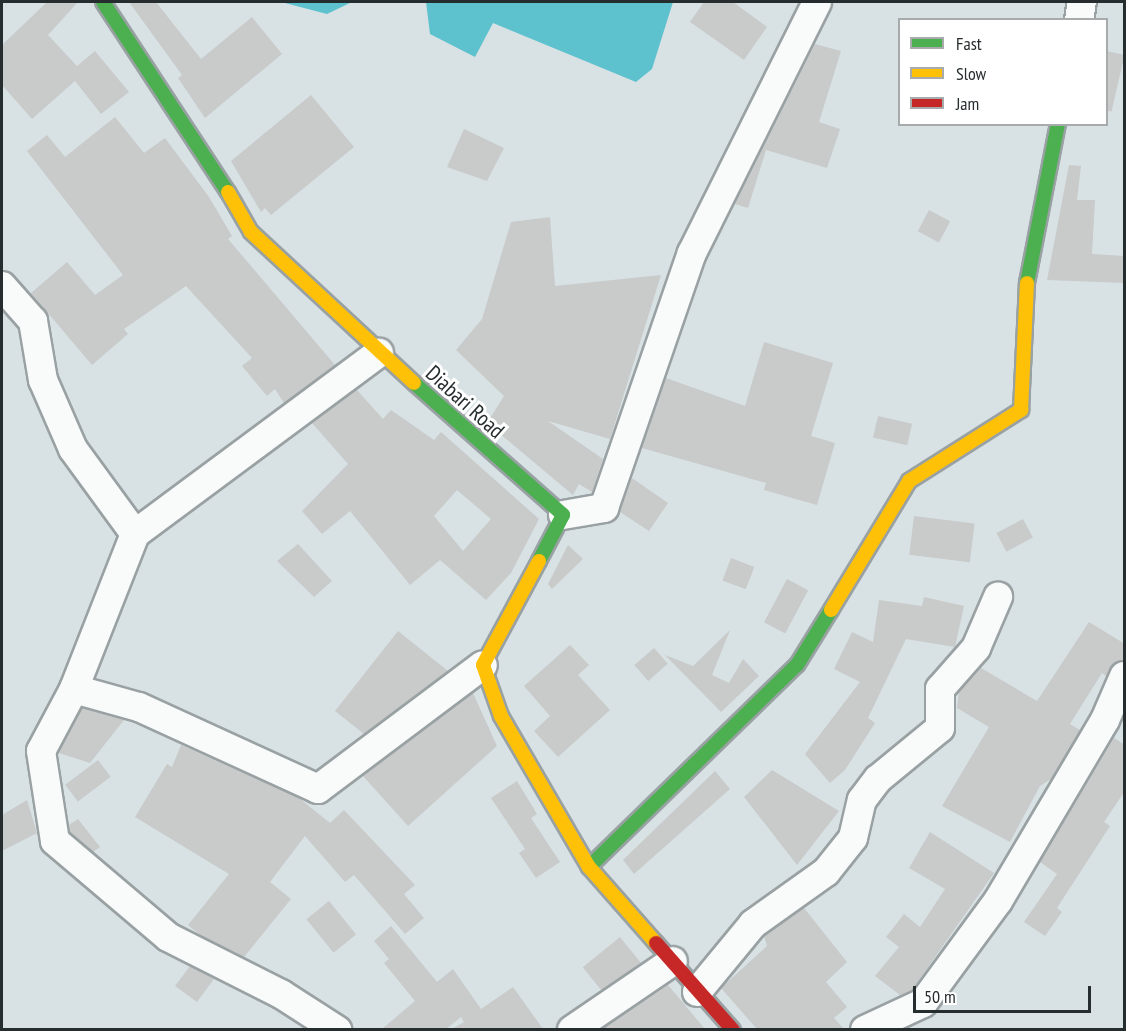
<!DOCTYPE html>
<style>
body{margin:0}
#map{position:relative;width:1126px;height:1031px;overflow:hidden;background:#d8e2e4;font-family:"PT Sans Narrow",sans-serif}
div>[style]{position:absolute}
.water>*{inset:0;background:#5dc1ce}
.building>*{inset:0;background:#c9caca;transform-origin:0 0}
.roads{filter:drop-shadow(2px 0 #99a1a3) drop-shadow(-2px 0 #99a1a3) drop-shadow(0 2px #99a1a3) drop-shadow(0 -2px #99a1a3)}
.street>*{height:28px;margin:-14px;padding:0 14px;transform-origin:14px;border-radius:14px;background:#f9fbfb}
.fast>*{height:14px;margin:-7px;padding:0 7px;transform-origin:7px;border-radius:7px;background:#4caf50}
.slow>*{height:14px;margin:-7px;padding:0 7px;transform-origin:7px;border-radius:7px;background:#ffc107}
.jam>*{height:14px;margin:-7px;padding:0 7px;transform-origin:7px;border-radius:7px;background:#c62828}
span{translate:-50% -50%;white-space:nowrap;text-align:center;line-height:1.15;-webkit-text-stroke:6px #fff;paint-order:stroke}
.street-label{font-size:22px;color:#262d2e}
.frame{position:absolute;inset:0;border:3px solid #262d2e;pointer-events:none}
.legend{position:absolute;left:898px;top:18px;width:210px;height:108px;box-sizing:border-box;background:#fff;border:2px solid #a8abab;margin:0;padding:8px 10px;list-style:none;font-size:18px;color:#262d2e}
.legend li{display:flex;align-items:center;gap:12px;height:30px}
.legend b{width:30px;border:2px solid #a8abab}
.scale{position:absolute;left:913px;top:986px;width:178px;height:27px;box-sizing:border-box;border:3px solid #262d2e;border-top:0;padding-left:8px;font-size:18px;line-height:21px;white-space:nowrap;color:#262d2e;-webkit-text-stroke:4px #fff;paint-order:stroke}
</style>
<div id="map">
<div class="water">
<div style="clip-path:polygon(281px 2px,352px 2px,327px 14px)"></div>
<div style="clip-path:polygon(426px 2px,673px 2px,652px 69px,636px 82px,493px 23px,475px 57px,430px 34px)"></div>
</div>
<div class="building">
<div style="clip-path:polygon(47px 2px,78px 2px,48px 35px,77px 66px,95px 51px,129px 92px,101px 114px,75px 81px,32px 119px,2px 85px,2px 45px)"></div>
<div style="clip-path:polygon(129px 2px,156px 2px,201px 59px,252px 17px,282px 54px,205px 118px,178px 78px,182px 75px)"></div>
<div style="clip-path:polygon(704px 2px,733px 2px,767px 27px,744px 60px,690px 22px)"></div>
<div style="clip-path:polygon(815px 44px,841px 51px,819px 122px,840px 129px,827px 168px,766px 150px,748px 208px,735px 204px)"></div>
<div style="left:1107px;top:51px;width:18px;height:58px;rotate:13deg"></div>
<div style="clip-path:polygon(311px 95px,354px 147px,271px 215px,265px 208px,261px 212px,231px 161px)"></div>
<div style="clip-path:polygon(115px 117px,144px 153px,165px 138px,209px 197px,232px 236px,228px 239px,335px 365px,284px 403px,275px 389px,267px 396px,242px 366px,252px 358px,186px 286px,124px 329px,128px 334px,92px 365px,31px 293px,67px 262px,95px 295px,123px 275px,27px 151px,47px 135px,65px 157px)"></div>
<div style="clip-path:polygon(464px 129px,504px 148px,487px 181px,447px 167px)"></div>
<div style="clip-path:polygon(1069px 165px,1081px 166px,1077px 200px,1095px 200px,1092px 254px,1125px 256px,1125px 283px,1047px 280px)"></div>
<div style="left:929px;top:210px;width:24px;height:24px;rotate:28deg"></div>
<div style="clip-path:polygon(550px 217px,555px 286px,661px 275px,610px 439px,548px 421px,603px 459px,592px 492px,579px 484px,573px 495px,487px 423px,504px 396px,456px 350px,482px 319px,511px 222px)"></div>
<div style="clip-path:polygon(764px 342px,833px 363px,811px 436px,835px 443px,817px 505px,764px 490px,766px 483px,642px 448px,666px 378px,745px 406px)"></div>
<div style="clip-path:polygon(evenodd,357px 390px,383px 419px,391px 410px,434px 440px,441px 432px,539px 519px,511px 573px,486px 600px,440px 560px,410px 585px,350px 511px,322px 534px,302px 511px,348px 464px,312px 423px,357px 390px,457px 490px,491px 519px,463px 551px,434px 516px,457px 490px)"></div>
<div style="left:878px;top:416px;width:35px;height:22px;rotate:13deg"></div>
<div style="clip-path:polygon(632px 478px,668px 503px,649px 531px,620px 512px)"></div>
<div style="left:914px;top:516px;width:61px;height:39px;rotate:7deg"></div>
<div style="left:1023px;top:519px;width:21px;height:30px;rotate:62deg"></div>
<div style="clip-path:polygon(298px 544px,332px 581px,314px 597px,277px 561px)"></div>
<div style="clip-path:polygon(568px 545px,583px 559px,552px 589px,548px 584px)"></div>
<div style="left:731px;top:558px;width:25px;height:24px;rotate:21deg"></div>
<div style="left:787px;top:579px;width:24px;height:49px;rotate:28deg"></div>
<div style="clip-path:polygon(924px 597px,964px 606px,955px 647px,906px 639px,868px 718px,875px 723px,845px 770px,830px 783px,805px 754px,860px 682px,834px 669px,852px 632px,873px 642px,879px 600px,922px 606px)"></div>
<div style="clip-path:polygon(1089px 622px,1125px 644px,1125px 660px,1114px 663px,1106px 676px,1102px 673px,1070px 724px,1080px 730px,1051px 779px,1040px 786px,1010px 842px,942px 806px,989px 727px,957px 708px,959px 692px,981px 668px,1037px 701px)"></div>
<div style="clip-path:polygon(730px 630px,712px 675px,729px 683px,743px 659px,759px 676px,721px 712px,665px 655px,693px 666px)"></div>
<div style="clip-path:polygon(398px 631px,448px 671px,364px 734px,335px 711px)"></div>
<div style="clip-path:polygon(570px 645px,589px 665px,578px 675px,610px 710px,558px 757px,534px 731px,550px 716px,524px 686px)"></div>
<div style="left:654px;top:648px;width:21px;height:26px;rotate:49deg"></div>
<div style="clip-path:polygon(473px 693px,497px 746px,408px 826px,363px 776px)"></div>
<div style="clip-path:polygon(82px 708px,124px 720px,90px 763px,59px 753px)"></div>
<div style="clip-path:polygon(1114px 738px,1125px 745px,1125px 791px,1104px 822px,1110px 826px,1057px 908px,1062px 912px,1045px 936px,1024px 922px,1057px 874px,1040px 862px)"></div>
<div style="clip-path:polygon(181px 745px,299px 798px,330px 823px,344px 810px,415px 885px,404px 894px,424px 918px,405px 934px,354px 875px,345px 882px,305px 836px,270px 882px,291px 899px,244px 957px,200px 935px,188px 925px,229px 874px,135px 817px,167px 764px,172px 767px)"></div>
<div style="left:98px;top:760px;width:21px;height:41px;rotate:53deg"></div>
<div style="clip-path:polygon(772px 770px,839px 811px,797px 865px,744px 797px)"></div>
<div style="clip-path:polygon(715px 771px,730px 789px,634px 874px,623px 860px)"></div>
<div style="clip-path:polygon(517px 781px,537px 814px,531px 818px,560px 862px,536px 878px,519px 853px,525px 849px,491px 798px)"></div>
<div style="clip-path:polygon(27px 800px,37px 833px,2px 851px,2px 815px)"></div>
<div style="clip-path:polygon(78px 819px,100px 847px,93px 852px,70px 832px,69px 825px)"></div>
<div style="clip-path:polygon(930px 832px,994px 873px,912px 990px,900px 995px,875px 976px,899px 947px,886px 937px,904px 914px,920px 927px,945px 889px,909px 868px)"></div>
<div style="left:329px;top:901px;width:43px;height:29px;rotate:51deg"></div>
<div style="clip-path:polygon(804px 908px,847px 962px,826px 982px,847px 1007px,834px 1018px,844px 1029px,757px 1029px,721px 988px,767px 946px,764px 936px)"></div>
<div style="clip-path:polygon(391px 926px,437px 982px,453px 969px,481px 1009px,513px 987px,543px 1029px,452px 1029px,464px 1022px,461px 1017px,446px 1029px,382px 1029px,415px 1001px,384px 963px,389px 959px,374px 941px)"></div>
<div style="left:620px;top:937px;width:33px;height:48px;rotate:51deg"></div>
<div style="clip-path:polygon(190px 966px,214px 979px,197px 1002px,175px 986px)"></div>
<div style="clip-path:polygon(668px 985px,705px 1029px,602px 1029px)"></div>
</div>
<div class="roads">
<div class="street">
<div style="left:1079px;top:20px;width:18px;rotate:-81deg"></div>
<div style="left:2px;top:286px;width:47px;rotate:48.5deg"></div>
<div style="left:33px;top:321px;width:60px;rotate:80.4deg"></div>
<div style="left:43px;top:380px;width:75px;rotate:66.5deg"></div>
<div style="left:73px;top:449px;width:105px;rotate:53.9deg"></div>
<div style="left:135px;top:534px;width:167px;rotate:111.5deg"></div>
<div style="left:74px;top:689px;width:67px;rotate:15.5deg"></div>
<div style="left:139px;top:707px;width:197px;rotate:24.6deg"></div>
<div style="left:318px;top:789px;width:206px;rotate:-36.9deg"></div>
<div style="left:563px;top:515px;width:42px;rotate:-9.7deg"></div>
<div style="left:604px;top:508px;width:270px;rotate:-71deg"></div>
<div style="left:692px;top:253px;width:280px;rotate:-63.5deg"></div>
<div style="left:135px;top:534px;width:304px;rotate:-36.6deg"></div>
<div style="left:74px;top:689px;width:70px;rotate:118deg"></div>
<div style="left:41px;top:751px;width:91px;rotate:81.2deg"></div>
<div style="left:55px;top:841px;width:148px;rotate:40.3deg"></div>
<div style="left:168px;top:937px;width:127px;rotate:26.8deg"></div>
<div style="left:281px;top:994px;width:67px;rotate:32.7deg"></div>
<div style="left:697px;top:992px;width:88px;rotate:-50.5deg"></div>
<div style="left:753px;top:924px;width:90px;rotate:-35.5deg"></div>
<div style="left:826px;top:872px;width:43px;rotate:-51.5deg"></div>
<div style="left:853px;top:838px;width:39px;rotate:-77deg"></div>
<div style="left:862px;top:800px;width:26px;rotate:-53deg"></div>
<div style="left:878px;top:779px;width:80px;rotate:-39.4deg"></div>
<div style="left:940px;top:728px;width:39px;rotate:-90deg"></div>
<div style="left:940px;top:689px;width:55px;rotate:-48.7deg"></div>
<div style="left:976px;top:648px;width:56px;rotate:-66.7deg"></div>
<div style="left:572px;top:1030px;width:122px;rotate:-34.3deg"></div>
<div style="left:865px;top:1030px;width:64px;rotate:-25deg"></div>
<div style="left:923px;top:1003px;width:127px;rotate:-53.7deg"></div>
<div style="left:998px;top:901px;width:210px;rotate:-59.4deg"></div>
<div style="left:1105px;top:720px;width:48px;rotate:-66.6deg"></div>
</div>
<div class="fast">
<div style="left:103px;top:2px;width:227px;rotate:56.7deg"></div>
<div style="left:1027px;top:283px;width:162px;rotate:-79deg"></div>
<div style="left:414px;top:383px;width:199px;rotate:41.5deg"></div>
<div style="left:563px;top:515px;width:52px;rotate:117.6deg"></div>
<div style="left:589px;top:867px;width:290px;rotate:-44.2deg"></div>
<div style="left:797px;top:665px;width:65px;rotate:-58.3deg"></div>
</div>
<div class="slow">
<div style="left:228px;top:192px;width:46px;rotate:60.1deg"></div>
<div style="left:251px;top:232px;width:222px;rotate:42.8deg"></div>
<div style="left:539px;top:561px;width:118px;rotate:118.3deg"></div>
<div style="left:483px;top:665px;width:54px;rotate:70.6deg"></div>
<div style="left:501px;top:716px;width:175px;rotate:59.8deg"></div>
<div style="left:589px;top:867px;width:101px;rotate:48.6deg"></div>
<div style="left:831px;top:610px;width:151px;rotate:-58.8deg"></div>
<div style="left:909px;top:481px;width:133px;rotate:-32.4deg"></div>
<div style="left:1021px;top:410px;width:127px;rotate:-87.3deg"></div>
</div>
<div class="jam">
<div style="left:656px;top:943px;width:116px;rotate:48.5deg"></div>
</div>
</div>
<div class="street-label">
<span style="left:465px;top:402px;rotate:42deg">Diabari Road</span>
</div>
<div class="frame"></div>
<ul class="legend">
<li><b style="height:8px;background:#4caf50"></b>Fast</li>
<li><b style="height:8px;background:#ffc107"></b>Slow</li>
<li><b style="height:8px;background:#c62828"></b>Jam</li>
</ul>
<div class="scale">50 m</div>
</div>
